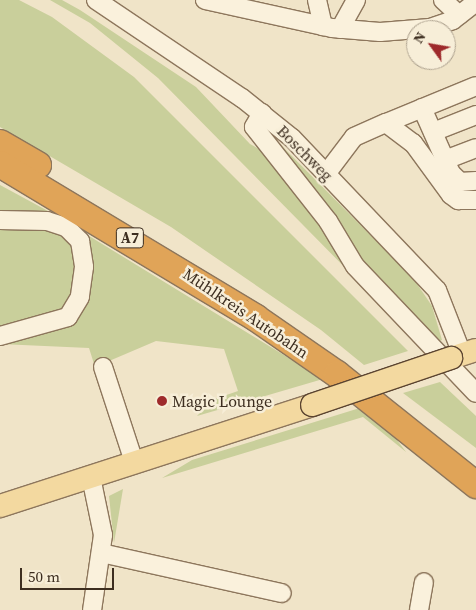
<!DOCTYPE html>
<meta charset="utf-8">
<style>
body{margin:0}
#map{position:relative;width:476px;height:610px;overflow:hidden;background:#f0e4c8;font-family:"Source Serif 4",serif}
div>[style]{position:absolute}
.green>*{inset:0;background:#c9cf9b}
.roads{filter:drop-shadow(1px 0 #8d765c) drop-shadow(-1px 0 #8d765c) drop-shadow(0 1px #8d765c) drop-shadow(0 -1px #8d765c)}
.minor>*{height:18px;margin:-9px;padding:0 9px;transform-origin:9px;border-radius:9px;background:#faf1dc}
.major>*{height:22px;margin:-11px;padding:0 11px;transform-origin:11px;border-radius:11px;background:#f3d9a0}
.highway>*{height:26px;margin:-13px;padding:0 13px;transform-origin:13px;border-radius:13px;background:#e0a458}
.bridges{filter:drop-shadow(1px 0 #5b4430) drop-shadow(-1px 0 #5b4430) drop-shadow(0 1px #5b4430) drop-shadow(0 -1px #5b4430)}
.major-bridge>*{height:22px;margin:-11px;padding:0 11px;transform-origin:11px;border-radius:11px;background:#f3d9a0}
.dots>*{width:14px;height:14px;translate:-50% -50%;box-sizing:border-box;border:2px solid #f7eed8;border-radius:50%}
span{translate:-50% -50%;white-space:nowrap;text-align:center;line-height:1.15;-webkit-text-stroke:5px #f7eed8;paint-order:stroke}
.shield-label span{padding:1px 4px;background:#f7eed8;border:1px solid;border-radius:4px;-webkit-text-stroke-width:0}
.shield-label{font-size:15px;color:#3d2e20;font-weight:700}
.street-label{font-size:16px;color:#3d2e20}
.poi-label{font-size:16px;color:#3d2e20}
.left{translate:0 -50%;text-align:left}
.north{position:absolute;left:406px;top:20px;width:50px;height:50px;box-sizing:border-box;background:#f7eed8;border:1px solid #ada18e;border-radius:50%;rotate:302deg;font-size:14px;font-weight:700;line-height:20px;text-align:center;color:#3d2e20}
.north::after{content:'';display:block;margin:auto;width:18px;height:22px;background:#9e2a2b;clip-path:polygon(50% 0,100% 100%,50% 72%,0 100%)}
.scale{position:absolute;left:20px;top:568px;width:94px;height:22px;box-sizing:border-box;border:2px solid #3d2e20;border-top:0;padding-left:6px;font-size:15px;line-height:18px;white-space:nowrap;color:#3d2e20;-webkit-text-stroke:4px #f7eed8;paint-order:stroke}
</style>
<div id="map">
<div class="green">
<div style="clip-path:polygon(0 0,19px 0,52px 17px,134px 77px,408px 351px,364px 365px,321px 330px,171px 227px,0 127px)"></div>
<div style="clip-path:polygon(50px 0,62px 0,80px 10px,196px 87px,250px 144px,268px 154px,373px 296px,158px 78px,90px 23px)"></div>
<div style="clip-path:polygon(262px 126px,413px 278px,432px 306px,442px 340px,434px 343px,383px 291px)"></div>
<div style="clip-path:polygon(0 185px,59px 217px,0 215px)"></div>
<div style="clip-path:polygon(0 223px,54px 225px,67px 231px,77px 244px,81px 263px,78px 293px,60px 319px,75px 313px,86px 285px,90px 255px,76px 228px,323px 379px,197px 416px,212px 400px,238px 391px,224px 349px,156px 341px,95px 367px,89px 348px,0 344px)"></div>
<div style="clip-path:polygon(440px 382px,476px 416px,476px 448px,403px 393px)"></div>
<div style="clip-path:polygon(363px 407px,388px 428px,406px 452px,363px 417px,162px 478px,192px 460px)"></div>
<div style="clip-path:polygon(123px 489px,114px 543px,109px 496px)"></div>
</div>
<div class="roads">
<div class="minor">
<div style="left:96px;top:0;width:176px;rotate:33.9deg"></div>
<div style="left:242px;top:98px;width:64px;rotate:38.7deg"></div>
<div style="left:292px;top:138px;width:210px;rotate:46.4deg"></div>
<div style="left:437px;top:290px;width:69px;rotate:68.7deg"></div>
<div style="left:205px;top:0;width:130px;rotate:12.4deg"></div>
<div style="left:332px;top:28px;width:48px;rotate:4.8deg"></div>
<div style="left:380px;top:32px;width:50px;rotate:-4.6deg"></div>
<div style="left:430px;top:28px;width:24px;rotate:-19deg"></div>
<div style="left:453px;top:20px;width:29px;rotate:-38deg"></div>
<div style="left:317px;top:0;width:27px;rotate:77deg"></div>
<div style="left:443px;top:0;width:22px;rotate:43deg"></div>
<div style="left:340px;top:29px;width:33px;rotate:-61deg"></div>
<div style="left:422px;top:108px;width:71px;rotate:66deg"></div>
<div style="left:451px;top:173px;width:13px;rotate:45deg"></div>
<div style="left:460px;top:182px;width:16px;rotate:-4deg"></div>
<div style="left:262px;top:113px;width:16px;rotate:120deg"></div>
<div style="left:254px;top:127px;width:120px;rotate:51.8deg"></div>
<div style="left:328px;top:221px;width:52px;rotate:59deg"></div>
<div style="left:355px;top:266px;width:175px;rotate:46.4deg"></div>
<div style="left:386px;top:123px;width:97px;rotate:-22.3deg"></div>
<div style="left:433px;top:132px;width:46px;rotate:-21.6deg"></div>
<div style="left:445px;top:160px;width:33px;rotate:-21deg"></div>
<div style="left:326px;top:174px;width:46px;rotate:-52.9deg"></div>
<div style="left:354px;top:137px;width:35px;rotate:-24deg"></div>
<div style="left:386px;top:123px;width:34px;rotate:37deg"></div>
<div style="left:413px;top:143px;width:64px;rotate:53.8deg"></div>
<div style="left:451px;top:195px;width:9px;rotate:36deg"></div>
<div style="left:458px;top:200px;width:18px"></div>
<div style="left:0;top:220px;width:47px;rotate:1.2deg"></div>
<div style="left:47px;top:221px;width:20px;rotate:18deg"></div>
<div style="left:66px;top:227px;width:20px;rotate:45deg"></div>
<div style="left:80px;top:241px;width:26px;rotate:81deg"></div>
<div style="left:84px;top:267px;width:30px;rotate:98deg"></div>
<div style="left:80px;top:297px;width:23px;rotate:121deg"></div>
<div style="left:68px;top:317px;width:71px;rotate:164.4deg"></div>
<div style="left:103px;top:367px;width:100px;rotate:71.9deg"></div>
<div style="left:91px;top:477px;width:59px;rotate:78.3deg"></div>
<div style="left:103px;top:535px;width:76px;rotate:98.3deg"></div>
<div style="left:101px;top:553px;width:185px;rotate:12.5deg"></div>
<div style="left:419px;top:610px;width:28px;rotate:-80deg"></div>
</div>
<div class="major">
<div style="left:451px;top:358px;width:26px;rotate:-18deg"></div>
<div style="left:0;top:506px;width:328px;rotate:-17.9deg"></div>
</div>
<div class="highway">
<div style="left:0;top:143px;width:44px;rotate:30.1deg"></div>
<div style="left:0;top:164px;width:299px;rotate:31deg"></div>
<div style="left:256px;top:318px;width:98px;rotate:34.7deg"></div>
<div style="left:337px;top:374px;width:178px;rotate:38.6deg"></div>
</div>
</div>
<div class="bridges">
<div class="major-bridge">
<div style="left:312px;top:405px;width:147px;rotate:-18.7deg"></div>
</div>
</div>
<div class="dots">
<div style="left:162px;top:401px;background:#9e2a2b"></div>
</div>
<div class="shield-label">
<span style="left:130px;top:238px">A7</span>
</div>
<div class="street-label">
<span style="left:305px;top:153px;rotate:45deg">Boschweg</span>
<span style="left:246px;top:313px;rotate:34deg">Mühlkreis Autobahn</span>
</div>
<div class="poi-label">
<span class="left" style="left:172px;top:401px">Magic Lounge</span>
</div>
<div class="north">N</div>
<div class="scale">50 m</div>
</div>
